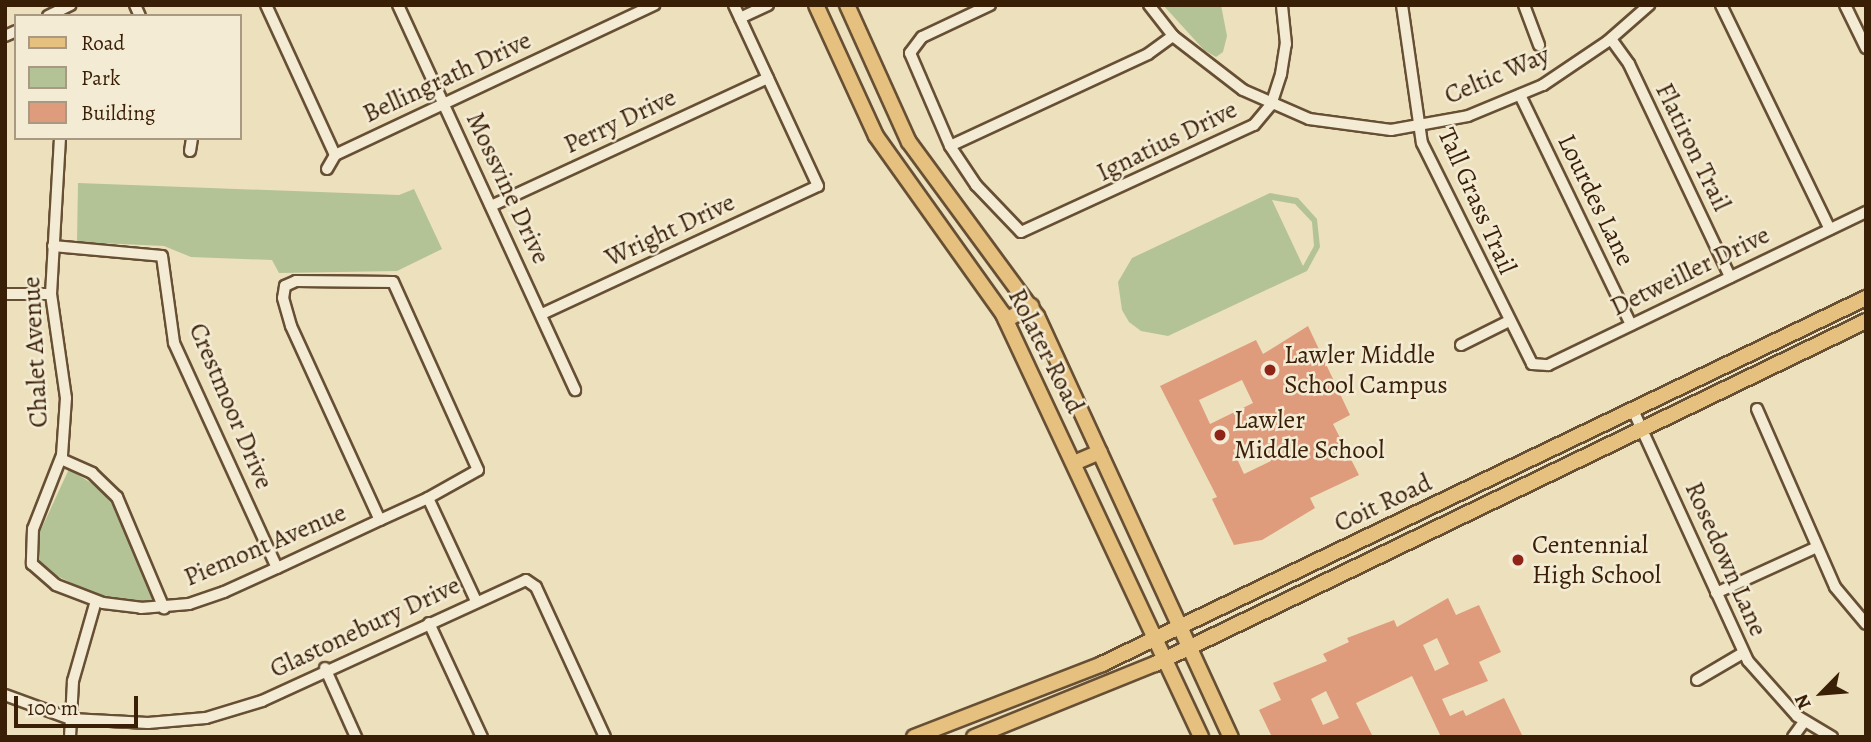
<!DOCTYPE html>
<style>
body{margin:0}
#map{position:relative;width:1871px;height:742px;overflow:hidden;background:#ede0bd;font-family:Alegreya,serif}
div>[style]{position:absolute}
.green>*{inset:0;background:#b3c395}
.building>*{inset:0;background:#df9c7c}
.roads{filter:drop-shadow(2px 0 #674f34) drop-shadow(-2px 0 #674f34) drop-shadow(0 2px #674f34) drop-shadow(0 -2px #674f34)}
.minor>*{height:10px;margin:-5px;padding:0 5px;transform-origin:5px;border-radius:5px;background:#f3ebd4}
.major>*{height:14px;margin:-7px;padding:0 7px;transform-origin:7px;border-radius:7px;background:#e6c07e}
.dots>*{width:19px;height:19px;translate:-50% -50%;box-sizing:border-box;border:4px solid #f3ebd4;border-radius:50%}
span{translate:-50% -50%;white-space:nowrap;text-align:center;line-height:1.15;-webkit-text-stroke:5px #f3ebd4;paint-order:stroke}
.street-label{font-size:26px;color:#3a1f07}
.poi-label{font-size:26px;color:#3a1f07}
.left{translate:0 -50%;text-align:left}
.frame{position:absolute;inset:0;border:7px solid #3a1f07;pointer-events:none}
.legend{position:absolute;left:14px;top:14px;width:228px;height:126px;box-sizing:border-box;background:#f3ebd4;border:2px solid #a99982;margin:0;padding:9px 12px;list-style:none;font-size:21px;color:#3a1f07}
.legend li{display:flex;align-items:center;gap:14px;height:35px}
.legend b{width:35px;border:2px solid #a99982}
.north{position:absolute;left:1787px;top:658px;width:70px;height:70px;-webkit-text-stroke:5px #f3ebd4;paint-order:stroke;rotate:245deg;font-size:19px;font-weight:700;line-height:28px;text-align:center;color:#3a1f07}
.north::after{content:'';display:block;margin:auto;width:24px;height:32px;background:#3a1f07;clip-path:polygon(50% 0,100% 100%,50% 72%,0 100%)}
.scale{position:absolute;left:14px;top:696px;width:124px;height:32px;box-sizing:border-box;border:4px solid #3a1f07;border-top:0;padding-left:9px;font-size:21px;line-height:24px;white-space:nowrap;color:#3a1f07;-webkit-text-stroke:5px #f3ebd4;paint-order:stroke}
</style>
<div id="map">
<div class="green">
<div style="clip-path:polygon(1163px 5px,1221px 5px,1227px 36px,1223px 52px,1216px 57px,1204px 50px)"></div>
<div style="clip-path:polygon(78px 183px,399px 195px,414px 189px,442px 249px,397px 271px,279px 273px,272px 260px,191px 257px,164px 246px,77px 242px)"></div>
<div style="clip-path:polygon(evenodd,1270px 193px,1298px 198px,1317px 219px,1320px 247px,1307px 271px,1168px 336px,1141px 331px,1129px 322px,1122px 310px,1118px 282px,1132px 258px,1270px 193px,1272px 200px,1295px 204px,1312px 222px,1314px 246px,1303px 266px,1272px 200px)"></div>
<div style="clip-path:polygon(69px 469px,99px 488px,116px 509px,154px 593px,152px 602px,106px 600px,39px 567px,33px 556px,38px 536px)"></div>
</div>
<div class="building">
<div style="clip-path:polygon(evenodd,1308px 326px,1350px 415px,1333px 424px,1359px 475px,1310px 498px,1315px 508px,1262px 540px,1234px 545px,1212px 499px,1217px 497px,1160px 386px,1256px 340px,1263px 354px,1308px 326px,1242px 380px,1253px 403px,1210px 424px,1199px 400px,1242px 380px,1308px 326px,1260px 438px,1271px 461px,1244px 474px,1233px 450px,1260px 438px)"></div>
<div style="clip-path:polygon(evenodd,1448px 598px,1456px 615px,1479px 605px,1501px 652px,1479px 662px,1488px 681px,1442px 699px,1450px 716px,1463px 710px,1466px 716px,1504px 698px,1523px 737px,1441px 737px,1412px 676px,1356px 703px,1373px 737px,1272px 737px,1259px 710px,1281px 700px,1273px 683px,1327px 661px,1323px 654px,1349px 642px,1347px 638px,1394px 620px,1397px 627px,1448px 598px,1437px 638px,1449px 664px,1435px 671px,1423px 645px,1437px 638px,1448px 598px,1326px 691px,1339px 718px,1323px 725px,1311px 699px,1326px 691px)"></div>
</div>
<div class="roads">
<div class="minor">
<div style="left:135px;top:5px;width:12px;rotate:66deg"></div>
<div style="left:266px;top:5px;width:165px;rotate:65.3deg"></div>
<div style="left:398px;top:5px;width:424px;rotate:65.3deg"></div>
<div style="left:990px;top:5px;width:75px;rotate:154.8deg"></div>
<div style="left:922px;top:37px;width:20px;rotate:127deg"></div>
<div style="left:910px;top:53px;width:101px;rotate:66.7deg"></div>
<div style="left:950px;top:146px;width:47px;rotate:56.3deg"></div>
<div style="left:976px;top:185px;width:65px;rotate:46.2deg"></div>
<div style="left:1021px;top:232px;width:256px;rotate:-24.7deg"></div>
<div style="left:1254px;top:125px;width:26px;rotate:-50deg"></div>
<div style="left:1271px;top:105px;width:33px;rotate:-72deg"></div>
<div style="left:1281px;top:74px;width:30px;rotate:-81deg"></div>
<div style="left:1286px;top:44px;width:39px;rotate:-96deg"></div>
<div style="left:1149px;top:5px;width:39px;rotate:52deg"></div>
<div style="left:1173px;top:36px;width:88px;rotate:37.6deg"></div>
<div style="left:1243px;top:90px;width:72px;rotate:23.7deg"></div>
<div style="left:1309px;top:119px;width:83px;rotate:7.6deg"></div>
<div style="left:1391px;top:130px;width:78px;rotate:-10.3deg"></div>
<div style="left:1468px;top:116px;width:81px;rotate:-22.5deg"></div>
<div style="left:1543px;top:85px;width:78px;rotate:-34.1deg"></div>
<div style="left:1608px;top:41px;width:55px;rotate:-41.3deg"></div>
<div style="left:1402px;top:5px;width:139px;rotate:81.8deg"></div>
<div style="left:1422px;top:143px;width:247px;rotate:63.5deg"></div>
<div style="left:1532px;top:364px;width:16px;rotate:4deg"></div>
<div style="left:1548px;top:365px;width:353px;rotate:-25.7deg"></div>
<div style="left:1524px;top:5px;width:43px;rotate:69.4deg"></div>
<div style="left:1721px;top:5px;width:249px;rotate:64.1deg"></div>
<div style="left:1845px;top:5px;width:48px;rotate:64deg"></div>
<div style="left:48px;top:16px;width:25px;rotate:-26deg"></div>
<div style="left:740px;top:18px;width:31px;rotate:-25deg"></div>
<div style="left:5px;top:36px;width:12px;rotate:-24deg"></div>
<div style="left:1611px;top:39px;width:31px;rotate:54deg"></div>
<div style="left:1629px;top:64px;width:236px;rotate:64.6deg"></div>
<div style="left:1520px;top:95px;width:255px;rotate:64.2deg"></div>
<div style="left:60px;top:138px;width:156px;rotate:93.3deg"></div>
<div style="left:51px;top:294px;width:105px;rotate:81.8deg"></div>
<div style="left:66px;top:398px;width:57px;rotate:94deg"></div>
<div style="left:62px;top:455px;width:79px;rotate:111.4deg"></div>
<div style="left:33px;top:529px;width:35px;rotate:92deg"></div>
<div style="left:32px;top:564px;width:32px;rotate:41deg"></div>
<div style="left:56px;top:585px;width:50px;rotate:21deg"></div>
<div style="left:103px;top:603px;width:38px;rotate:7deg"></div>
<div style="left:141px;top:608px;width:48px;rotate:-4.8deg"></div>
<div style="left:189px;top:604px;width:37px;rotate:-19deg"></div>
<div style="left:224px;top:592px;width:58px;rotate:-24.4deg"></div>
<div style="left:277px;top:568px;width:114px;rotate:-25deg"></div>
<div style="left:380px;top:520px;width:53px;rotate:-24.6deg"></div>
<div style="left:428px;top:498px;width:57px;rotate:-29.2deg"></div>
<div style="left:478px;top:470px;width:206px;rotate:-114.3deg"></div>
<div style="left:393px;top:282px;width:97px;rotate:-179.4deg"></div>
<div style="left:296px;top:281px;width:12px;rotate:156deg"></div>
<div style="left:285px;top:286px;width:12px;rotate:99deg"></div>
<div style="left:283px;top:298px;width:29px;rotate:74deg"></div>
<div style="left:291px;top:326px;width:213px;rotate:65.4deg"></div>
<div style="left:950px;top:146px;width:218px;rotate:-24.9deg"></div>
<div style="left:1148px;top:54px;width:31px;rotate:-36deg"></div>
<div style="left:190px;top:151px;width:13px;rotate:-81deg"></div>
<div style="left:335px;top:155px;width:353px;rotate:-25.2deg"></div>
<div style="left:327px;top:169px;width:16px;rotate:-60deg"></div>
<div style="left:491px;top:206px;width:305px;rotate:-24.8deg"></div>
<div style="left:53px;top:246px;width:109px;rotate:5.2deg"></div>
<div style="left:162px;top:256px;width:88px;rotate:82.1deg"></div>
<div style="left:174px;top:343px;width:247px;rotate:65.4deg"></div>
<div style="left:5px;top:294px;width:46px"></div>
<div style="left:542px;top:314px;width:304px;rotate:-24.9deg"></div>
<div style="left:818px;top:186px;width:200px;rotate:-114.9deg"></div>
<div style="left:1461px;top:345px;width:51px;rotate:-26.6deg"></div>
<div style="left:1757px;top:409px;width:194px;rotate:66.3deg"></div>
<div style="left:1835px;top:587px;width:48px;rotate:50deg"></div>
<div style="left:1633px;top:410px;width:276px;rotate:65.4deg"></div>
<div style="left:1748px;top:661px;width:74px;rotate:48.3deg"></div>
<div style="left:1797px;top:716px;width:41px;rotate:31deg"></div>
<div style="left:61px;top:459px;width:34px;rotate:24deg"></div>
<div style="left:92px;top:473px;width:35px;rotate:44deg"></div>
<div style="left:117px;top:497px;width:121px;rotate:67.1deg"></div>
<div style="left:428px;top:498px;width:114px;rotate:65deg"></div>
<div style="left:1716px;top:593px;width:111px;rotate:-24.5deg"></div>
<div style="left:429px;top:623px;width:126px;rotate:65.1deg"></div>
<div style="left:325px;top:668px;width:76px;rotate:65.8deg"></div>
<div style="left:1697px;top:680px;width:53px;rotate:-30.4deg"></div>
<div style="left:5px;top:695px;width:70px;rotate:20deg"></div>
<div style="left:71px;top:719px;width:77px;rotate:3deg"></div>
<div style="left:148px;top:723px;width:58px;rotate:-4.9deg"></div>
<div style="left:206px;top:718px;width:59px;rotate:-16.9deg"></div>
<div style="left:262px;top:701px;width:290px;rotate:-24.6deg"></div>
<div style="left:526px;top:580px;width:12px;rotate:35deg"></div>
<div style="left:536px;top:587px;width:165px;rotate:65.3deg"></div>
<div style="left:70px;top:737px;width:56px;rotate:-86.9deg"></div>
<div style="left:73px;top:681px;width:83px;rotate:-74deg"></div>
<div style="left:1793px;top:737px;width:19px;rotate:-54deg"></div>
</div>
<div class="major">
<div style="left:816px;top:5px;width:144px;rotate:65.4deg"></div>
<div style="left:876px;top:136px;width:219px;rotate:54.5deg"></div>
<div style="left:1003px;top:314px;width:467px;rotate:64.9deg"></div>
<div style="left:847px;top:5px;width:150px;rotate:65.7deg"></div>
<div style="left:909px;top:142px;width:216px;rotate:53.7deg"></div>
<div style="left:1037px;top:316px;width:464px;rotate:65.3deg"></div>
<div style="left:1006px;top:320px;width:29px;rotate:-29deg"></div>
<div style="left:1074px;top:463px;width:28px;rotate:-23deg"></div>
<div style="left:914px;top:737px;width:202px;rotate:-21.2deg"></div>
<div style="left:1102px;top:664px;width:847px;rotate:-25.6deg"></div>
<div style="left:974px;top:737px;width:195px;rotate:-22deg"></div>
<div style="left:1155px;top:664px;width:789px;rotate:-25.75deg"></div>
</div>
</div>
<div class="dots">
<div style="left:1270px;top:370px;background:#8f2418"></div>
<div style="left:1220px;top:435px;background:#8f2418"></div>
<div style="left:1518px;top:560px;background:#8f2418"></div>
</div>
<div class="street-label">
<span style="left:1497px;top:75px;rotate:-23deg">Celtic Way</span>
<span style="left:447px;top:77px;rotate:-25deg">Bellingrath Drive</span>
<span style="left:620px;top:121px;rotate:-25deg">Perry Drive</span>
<span style="left:1167px;top:141px;rotate:-26deg">Ignatius Drive</span>
<span style="left:1693px;top:147px;rotate:64deg">Flatiron Trail</span>
<span style="left:508px;top:188px;rotate:65deg">Mossvine Drive</span>
<span style="left:1596px;top:200px;rotate:64deg">Lourdes Lane</span>
<span style="left:1477px;top:201px;rotate:66deg">Tall Grass Trail</span>
<span style="left:670px;top:230px;rotate:-25deg">Wright Drive</span>
<span style="left:1690px;top:271px;rotate:-26deg">Detweiller Drive</span>
<span style="left:1046px;top:351px;rotate:63deg">Rolater Road</span>
<span style="left:35px;top:352px;rotate:-93deg">Chalet Avenue</span>
<span style="left:231px;top:406px;rotate:67deg">Crestmoor Drive</span>
<span style="left:1383px;top:503px;rotate:-25deg">Coit Road</span>
<span style="left:265px;top:545px;rotate:-23deg">Piemont Avenue</span>
<span style="left:1726px;top:559px;rotate:66deg">Rosedown Lane</span>
<span style="left:365px;top:627px;rotate:-25deg">Glastonebury Drive</span>
</div>
<div class="poi-label">
<span class="left" style="left:1284px;top:370px">Lawler Middle<br>School Campus</span>
<span class="left" style="left:1234px;top:435px">Lawler<br>Middle School</span>
<span class="left" style="left:1532px;top:560px">Centennial<br>High School</span>
</div>
<div class="frame"></div>
<ul class="legend">
<li><b style="height:9px;background:#e6c07e"></b>Road</li>
<li><b style="height:19px;background:#b3c395"></b>Park</li>
<li><b style="height:19px;background:#df9c7c"></b>Building</li>
</ul>
<div class="north">N</div>
<div class="scale">100 m</div>
</div>
